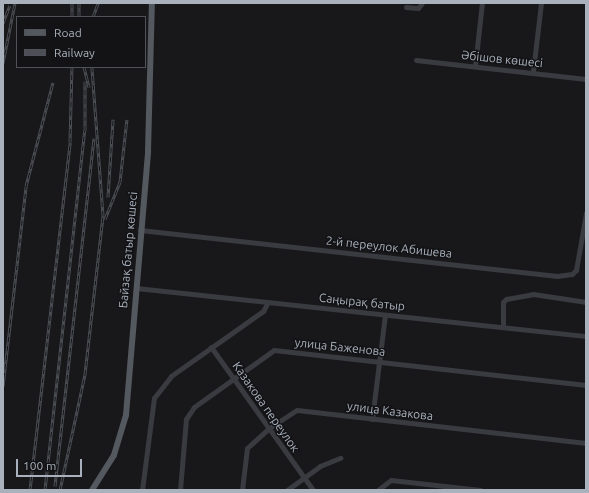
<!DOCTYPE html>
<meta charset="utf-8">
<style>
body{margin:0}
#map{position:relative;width:589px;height:493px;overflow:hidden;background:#18181b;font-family:Ubuntu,sans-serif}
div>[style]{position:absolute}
.minor>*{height:5px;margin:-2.5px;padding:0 2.5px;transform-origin:2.5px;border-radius:2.5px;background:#393b40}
.major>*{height:6px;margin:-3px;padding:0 3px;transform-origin:3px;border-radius:3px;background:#54585f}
.rail>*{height:3px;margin-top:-1.5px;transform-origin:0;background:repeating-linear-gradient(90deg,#131316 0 4.5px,#4c4f55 0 9px);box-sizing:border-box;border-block:1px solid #4c4f55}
span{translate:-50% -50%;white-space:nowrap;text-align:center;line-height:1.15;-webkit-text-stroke:3px #131316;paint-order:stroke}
.street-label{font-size:12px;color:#a9b1bc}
.frame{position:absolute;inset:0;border:4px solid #a9b1bc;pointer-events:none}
.legend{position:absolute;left:16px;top:16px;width:130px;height:52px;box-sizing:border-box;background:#131316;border:1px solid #4f5258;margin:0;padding:5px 7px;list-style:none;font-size:12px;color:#a9b1bc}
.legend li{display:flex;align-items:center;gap:8px;height:20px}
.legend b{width:20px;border:1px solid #4f5258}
.scale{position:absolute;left:16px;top:459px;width:66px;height:18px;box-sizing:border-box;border:2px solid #a9b1bc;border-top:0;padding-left:5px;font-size:12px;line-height:14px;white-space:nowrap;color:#a9b1bc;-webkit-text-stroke:3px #131316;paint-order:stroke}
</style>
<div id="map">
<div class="minor">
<div style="left:406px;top:7px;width:12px;rotate:5deg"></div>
<div style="left:418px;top:8px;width:6px;rotate:-51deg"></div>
<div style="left:416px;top:60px;width:171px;rotate:6.4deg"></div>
<div style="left:475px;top:66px;width:63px;rotate:-83.7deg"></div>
<div style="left:533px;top:71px;width:68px;rotate:-83.3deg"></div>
<div style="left:140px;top:230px;width:420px;rotate:6.3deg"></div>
<div style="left:557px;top:276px;width:15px;rotate:-8deg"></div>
<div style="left:572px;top:274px;width:6px;rotate:-45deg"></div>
<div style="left:576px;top:270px;width:58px;rotate:-80deg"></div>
<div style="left:136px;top:288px;width:453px;rotate:6.1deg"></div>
<div style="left:503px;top:327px;width:25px;rotate:-90deg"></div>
<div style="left:503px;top:302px;width:4px;rotate:-45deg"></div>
<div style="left:506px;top:299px;width:27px;rotate:-10deg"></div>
<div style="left:533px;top:294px;width:54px;rotate:8.6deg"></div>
<div style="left:211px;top:347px;width:176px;rotate:54.5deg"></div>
<div style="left:372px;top:419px;width:105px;rotate:-82.9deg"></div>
<div style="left:142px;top:490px;width:93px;rotate:-82.6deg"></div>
<div style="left:154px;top:398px;width:28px;rotate:-52deg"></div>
<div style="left:171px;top:376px;width:113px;rotate:-35.2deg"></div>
<div style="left:263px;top:311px;width:10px;rotate:-61deg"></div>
<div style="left:180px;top:490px;width:71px;rotate:-85.2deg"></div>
<div style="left:186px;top:419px;width:14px;rotate:-56deg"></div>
<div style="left:194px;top:407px;width:98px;rotate:-35.5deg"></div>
<div style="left:274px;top:350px;width:314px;rotate:6.4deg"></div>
<div style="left:242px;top:490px;width:42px;rotate:-83.2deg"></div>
<div style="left:247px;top:448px;width:30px;rotate:-42deg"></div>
<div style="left:269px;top:428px;width:33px;rotate:-33deg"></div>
<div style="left:297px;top:410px;width:291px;rotate:6.5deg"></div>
<div style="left:287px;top:490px;width:41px;rotate:-36deg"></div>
<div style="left:320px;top:466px;width:22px;rotate:-22deg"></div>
<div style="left:378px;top:490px;width:16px;rotate:-38deg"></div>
<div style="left:391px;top:480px;width:90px;rotate:6.4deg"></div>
</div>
<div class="major">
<div style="left:92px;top:490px;width:41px;rotate:-57.8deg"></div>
<div style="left:114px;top:455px;width:42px;rotate:-73.3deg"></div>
<div style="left:126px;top:415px;width:265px;rotate:-85.2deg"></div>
<div style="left:148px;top:151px;width:148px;rotate:-88.5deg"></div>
</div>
<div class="rail">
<div style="left:72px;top:3px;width:14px;rotate:90deg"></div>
<div style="left:79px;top:3px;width:14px;rotate:90deg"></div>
<div style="left:93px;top:17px;width:15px;rotate:-70deg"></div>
<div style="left:3px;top:23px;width:19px;rotate:-69deg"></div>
<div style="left:3px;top:63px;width:61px;rotate:-78.7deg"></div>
<div style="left:84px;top:67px;width:21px;rotate:76deg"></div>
<div style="left:108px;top:197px;width:78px;rotate:-86.3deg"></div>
<div style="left:105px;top:219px;width:40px;rotate:-68deg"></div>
<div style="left:120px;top:182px;width:63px;rotate:-83.7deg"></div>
<div style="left:3px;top:386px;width:201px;rotate:-83.4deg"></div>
<div style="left:26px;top:186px;width:107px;rotate:-75.4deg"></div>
<div style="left:55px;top:486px;width:350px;rotate:-83.6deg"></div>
<div style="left:30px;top:490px;width:350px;rotate:-83.4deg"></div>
<div style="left:70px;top:142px;width:75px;rotate:-88.5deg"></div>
<div style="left:45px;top:490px;width:362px;rotate:-83.7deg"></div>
<div style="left:85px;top:130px;width:49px;rotate:-90deg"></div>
<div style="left:60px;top:490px;width:119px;rotate:-77.8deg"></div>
<div style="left:85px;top:374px;width:160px;rotate:-83.5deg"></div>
<div style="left:103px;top:215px;width:148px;rotate:-94.3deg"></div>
</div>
<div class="street-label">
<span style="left:502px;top:59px;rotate:6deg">Әбішов көшесі</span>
<span style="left:389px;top:247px;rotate:6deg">2-й переулок Абишева</span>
<span style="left:128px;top:250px;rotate:-85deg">Байзақ батыр көшесі</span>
<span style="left:362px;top:302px;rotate:6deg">Саңырақ батыр</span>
<span style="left:340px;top:347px;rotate:6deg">улица Баженова</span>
<span style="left:266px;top:407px;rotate:55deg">Казакова переулок</span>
<span style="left:390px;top:411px;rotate:7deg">улица Казакова</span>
</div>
<div class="frame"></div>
<ul class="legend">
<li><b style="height:5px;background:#54585f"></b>Road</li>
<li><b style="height:5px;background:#4c4f55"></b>Railway</li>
</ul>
<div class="scale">100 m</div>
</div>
